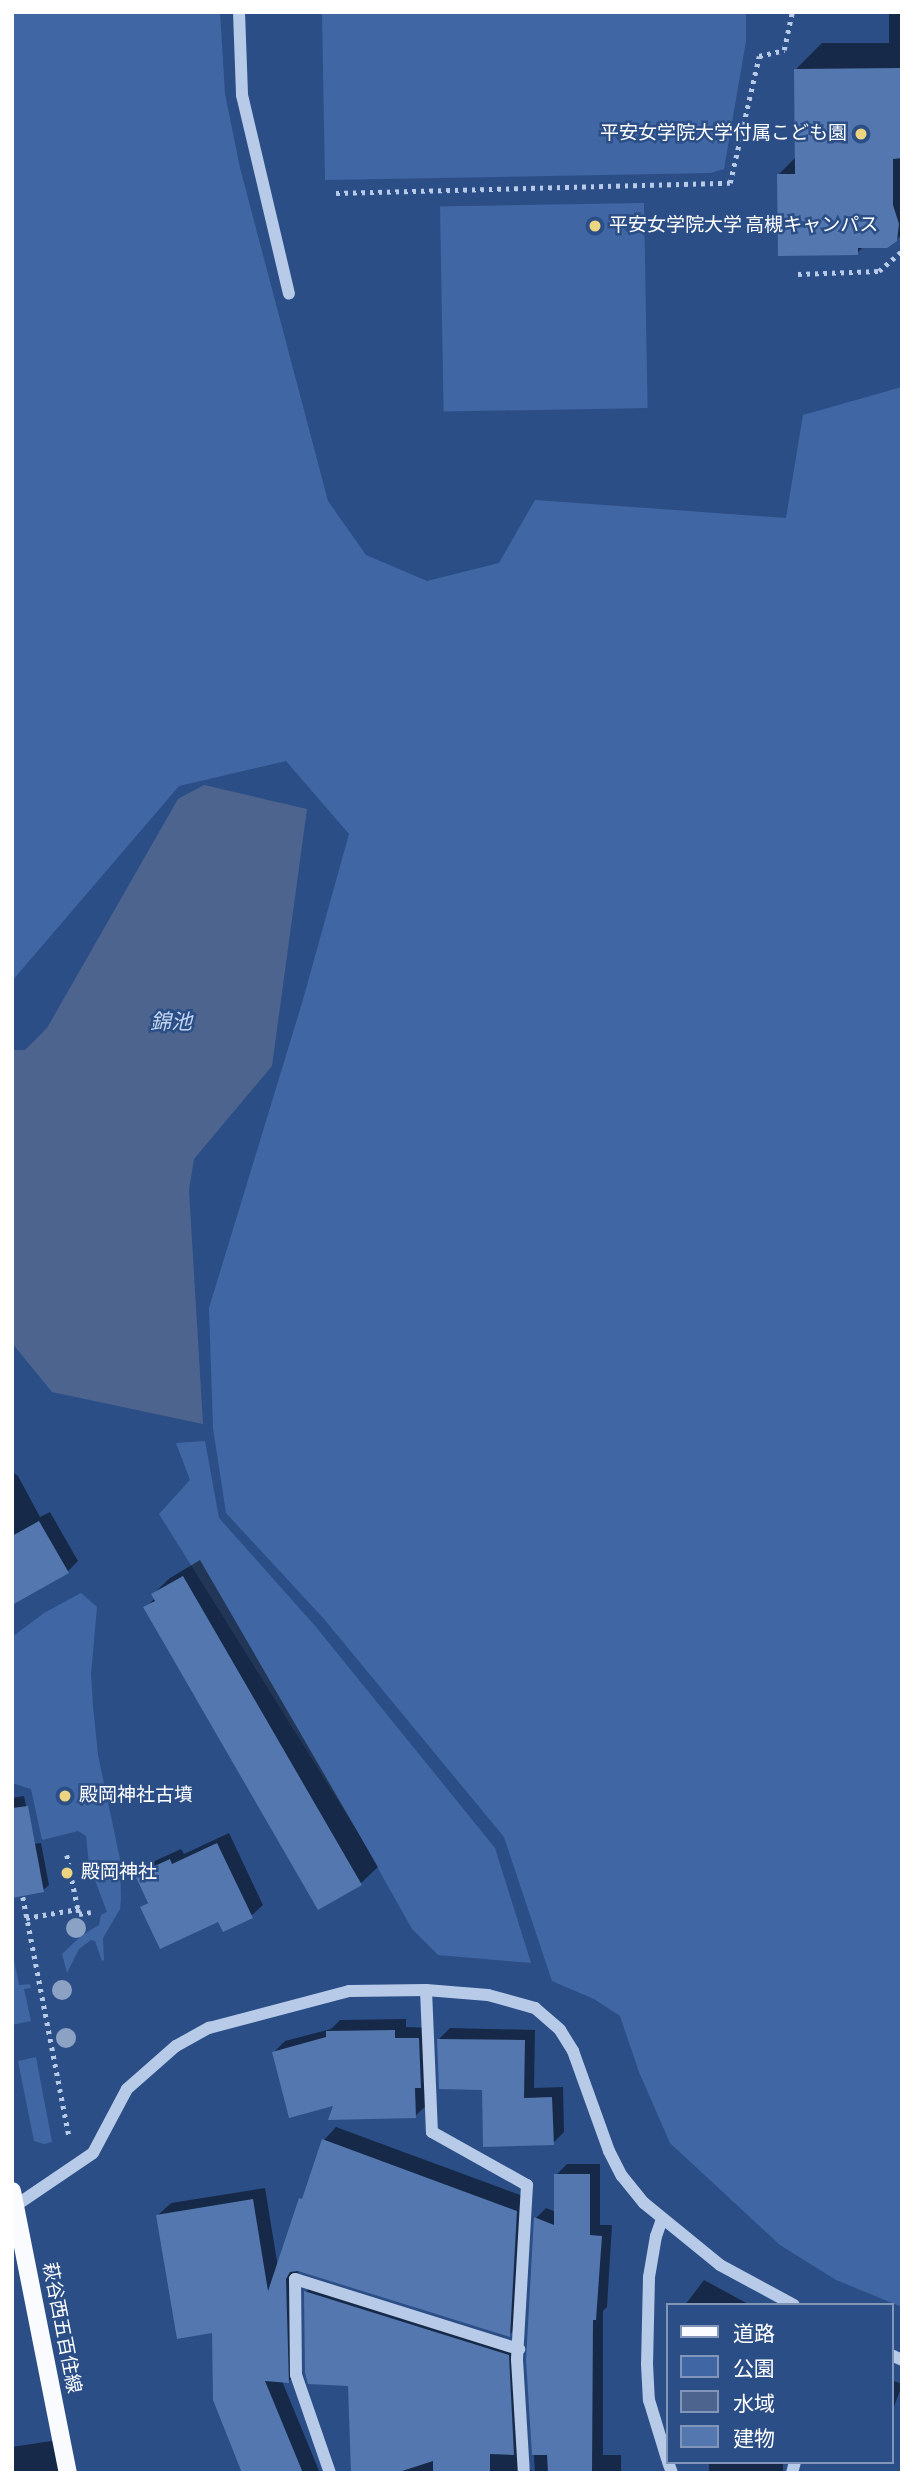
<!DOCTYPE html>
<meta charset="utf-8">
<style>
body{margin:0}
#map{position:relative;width:914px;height:2485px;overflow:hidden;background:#2b4e87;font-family:"Alegreya Sans","Noto Sans JP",sans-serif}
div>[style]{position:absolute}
.green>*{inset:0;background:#4067a3;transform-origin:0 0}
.water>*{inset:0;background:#4d658e}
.shadow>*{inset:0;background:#0007;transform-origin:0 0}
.building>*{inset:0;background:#5377ae}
.path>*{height:4.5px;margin-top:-2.25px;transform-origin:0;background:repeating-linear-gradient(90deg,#b7cae8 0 3.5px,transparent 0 8.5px)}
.minor>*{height:12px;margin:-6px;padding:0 6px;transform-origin:6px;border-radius:6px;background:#b7cae8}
.major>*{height:18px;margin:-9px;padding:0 9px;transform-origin:9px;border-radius:9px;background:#f9fbfe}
.trees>*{width:20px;height:20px;margin:-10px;border-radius:50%;background:#8ca2c4}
.dots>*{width:19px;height:19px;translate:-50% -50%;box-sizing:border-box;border:4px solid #2b4e87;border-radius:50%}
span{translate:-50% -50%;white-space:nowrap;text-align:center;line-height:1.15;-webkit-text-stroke:5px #2b4e87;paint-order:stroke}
.poi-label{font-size:19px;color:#fff}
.right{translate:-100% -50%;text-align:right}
.left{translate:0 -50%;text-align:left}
.street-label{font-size:19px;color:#fff}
.water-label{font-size:21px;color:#c3d5ef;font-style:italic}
.frame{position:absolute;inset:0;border:14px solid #fff;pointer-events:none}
.legend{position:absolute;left:666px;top:2303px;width:228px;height:161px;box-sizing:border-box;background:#2b4e87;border:2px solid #8095b7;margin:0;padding:9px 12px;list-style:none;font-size:21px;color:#fff}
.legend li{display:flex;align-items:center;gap:14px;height:35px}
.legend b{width:35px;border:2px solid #8095b7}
</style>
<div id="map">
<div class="green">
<div style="clip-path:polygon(12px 12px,220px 12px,225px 94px,240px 168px,328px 501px,366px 555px,427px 581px,499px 563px,535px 500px,786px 518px,803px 415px,902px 387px,902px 2307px,836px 2280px,780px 2245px,670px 2143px,639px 2072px,620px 2016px,594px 1999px,552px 1981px,504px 1837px,324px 1619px,226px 1513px,213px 1428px,209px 1308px,302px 1003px,349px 834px,286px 761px,179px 786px,12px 981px)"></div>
<div style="clip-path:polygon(322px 12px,746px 12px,746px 41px,724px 169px,711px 173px,325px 180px)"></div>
<div style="left:644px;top:203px;width:205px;height:204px;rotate:89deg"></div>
<div style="clip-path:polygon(205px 1441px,219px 1518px,316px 1627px,495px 1848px,531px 1963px,438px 1955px,412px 1929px,357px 1831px,159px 1514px,190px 1480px,176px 1443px)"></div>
<div style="clip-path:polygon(81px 1593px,97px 1607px,91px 1674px,93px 1706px,98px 1755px,120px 1859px,121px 1899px,120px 1909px,103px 1938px,104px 1960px,102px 1961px,95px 1941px,91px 1940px,79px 1949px,67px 1973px,62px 1954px,81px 1936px,99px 1925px,101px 1915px,107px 1912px,89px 1864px,86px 1836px,78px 1831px,42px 1840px,31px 1789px,12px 1783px,12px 1637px,44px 1613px)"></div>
<div style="clip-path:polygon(12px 1950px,19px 1985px,30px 1984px,31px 1988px,24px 1989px,31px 2021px,12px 2025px)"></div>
<div style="clip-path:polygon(36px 2057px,52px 2142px,44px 2144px,34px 2141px,18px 2061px)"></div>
</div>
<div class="water">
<div style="clip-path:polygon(204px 785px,307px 809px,272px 1066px,194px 1159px,189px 1190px,203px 1424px,52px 1392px,12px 1343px,12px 1050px,25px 1050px,47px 1028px,178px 799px)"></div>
</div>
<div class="shadow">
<div style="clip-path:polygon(889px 12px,902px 12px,902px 234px,896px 240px,864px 246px,857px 253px,778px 175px,797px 156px,796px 69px,822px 43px,889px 43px)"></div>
<div style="clip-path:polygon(12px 1472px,18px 1476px,40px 1517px,50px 1512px,78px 1561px,67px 1572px,12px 1603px)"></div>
<div style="clip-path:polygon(200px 1560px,378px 1867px,361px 1883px,318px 1907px,146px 1608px,155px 1598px,153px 1594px,170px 1578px)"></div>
<div style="clip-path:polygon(24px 1796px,34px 1844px,41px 1843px,49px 1885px,43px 1890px,12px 1896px,12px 1798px)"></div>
<div style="clip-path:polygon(229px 1833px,263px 1905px,251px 1916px,142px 1908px,149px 1901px,137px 1876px,148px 1864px,181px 1849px,184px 1854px)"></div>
<div style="clip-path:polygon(406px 2019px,406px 2027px,430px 2028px,427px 2105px,415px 2116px,336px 2103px,274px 2052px,285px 2041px,331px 2029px,340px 2020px)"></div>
<div style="clip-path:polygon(450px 2028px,535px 2030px,534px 2088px,563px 2087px,564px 2132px,553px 2143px,439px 2039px)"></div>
<div style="clip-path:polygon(336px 2127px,528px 2198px,521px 2323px,509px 2335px,298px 2269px,301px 2368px,289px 2381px,282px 2381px,320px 2473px,247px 2473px,213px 2331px,158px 2215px,171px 2203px,265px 2188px,278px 2267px,324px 2140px)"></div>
<div style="clip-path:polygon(567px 2164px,600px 2164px,600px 2225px,612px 2225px,607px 2307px,603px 2311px,603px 2455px,621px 2455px,621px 2473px,535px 2473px,528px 2360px,536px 2218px,546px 2208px,556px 2212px,556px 2175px)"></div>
<div style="clip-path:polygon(704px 2280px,750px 2305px,685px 2305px)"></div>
<div style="clip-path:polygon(316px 2281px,519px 2344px,525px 2462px,533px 2473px,358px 2473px,350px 2384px,306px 2292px)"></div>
<div style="left:891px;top:2380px;width:12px;height:78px;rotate:20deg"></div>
<div style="clip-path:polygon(58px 2440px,63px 2473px,12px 2473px,12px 2447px)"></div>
<div style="left:709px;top:2462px;width:74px;height:11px"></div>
</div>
<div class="building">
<div style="clip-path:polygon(902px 68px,902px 158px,893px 159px,893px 205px,899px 224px,897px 241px,887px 248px,858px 248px,858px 255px,778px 256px,777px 174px,795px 174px,794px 69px)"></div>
<div style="clip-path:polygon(39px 1521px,69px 1573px,12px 1605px,12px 1536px)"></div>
<div style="clip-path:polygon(183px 1576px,362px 1885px,318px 1910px,143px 1607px,155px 1601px,151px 1594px)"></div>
<div style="clip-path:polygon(28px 1806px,44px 1892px,12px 1898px,12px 1808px)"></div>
<div style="clip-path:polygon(217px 1843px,253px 1918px,223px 1932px,218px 1922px,160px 1949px,140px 1907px,148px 1903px,135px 1875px,170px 1859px,172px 1864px)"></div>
<div style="clip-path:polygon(395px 2030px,395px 2038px,419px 2038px,421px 2088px,415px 2088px,416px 2118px,328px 2120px,333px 2106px,289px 2118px,272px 2052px,326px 2037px,326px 2031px)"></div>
<div style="clip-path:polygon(437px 2039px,525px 2040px,524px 2098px,552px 2097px,554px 2145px,483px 2147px,482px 2090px,439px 2089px)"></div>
<div style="clip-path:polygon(322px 2139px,517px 2211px,510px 2337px,298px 2271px,290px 2272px,286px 2279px,289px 2383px,265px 2381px,303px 2473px,242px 2473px,213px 2400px,212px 2333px,177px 2339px,156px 2215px,253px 2199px,268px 2291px,299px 2198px,302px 2199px)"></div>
<div style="clip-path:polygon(554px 2174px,590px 2174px,590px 2235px,602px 2236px,596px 2320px,593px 2320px,592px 2473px,548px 2473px,547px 2455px,532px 2455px,526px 2360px,534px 2217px,554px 2225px)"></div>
<div style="clip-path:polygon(304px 2291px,509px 2355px,514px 2455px,490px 2454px,490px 2473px,433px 2473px,433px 2461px,396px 2473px,351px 2473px,348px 2386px,308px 2384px,305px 2373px)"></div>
</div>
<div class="path">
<div style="left:336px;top:193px;width:394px;rotate:-1.5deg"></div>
<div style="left:730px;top:183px;width:130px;rotate:-77.1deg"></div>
<div style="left:759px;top:56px;width:26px;rotate:-13deg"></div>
<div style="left:784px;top:50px;width:39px;rotate:-78deg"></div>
<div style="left:798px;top:274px;width:81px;rotate:-2.1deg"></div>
<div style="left:879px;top:271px;width:30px;rotate:-41deg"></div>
<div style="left:67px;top:1855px;width:55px;rotate:78.5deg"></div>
<div style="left:23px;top:1897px;width:244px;rotate:79.1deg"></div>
<div style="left:26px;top:1918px;width:53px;rotate:-9.8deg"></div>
<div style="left:78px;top:1909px;width:5px;rotate:79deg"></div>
<div style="left:79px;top:1914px;width:12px;rotate:-9deg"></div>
</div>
<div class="minor">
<div style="left:239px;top:12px;width:83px;rotate:87.9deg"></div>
<div style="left:242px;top:95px;width:204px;rotate:76.7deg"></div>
<div style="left:426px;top:1990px;width:142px;rotate:87.6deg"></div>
<div style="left:432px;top:2132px;width:109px;rotate:29.2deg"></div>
<div style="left:527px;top:2185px;width:175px;rotate:93.3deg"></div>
<div style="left:517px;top:2360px;width:113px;rotate:86.5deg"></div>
<div style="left:15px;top:2206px;width:94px;rotate:-34.2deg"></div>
<div style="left:93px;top:2153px;width:72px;rotate:-62deg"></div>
<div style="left:127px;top:2089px;width:65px;rotate:-41.3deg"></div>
<div style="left:176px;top:2046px;width:38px;rotate:-29deg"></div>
<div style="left:209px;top:2028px;width:145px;rotate:-14.8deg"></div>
<div style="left:349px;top:1991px;width:77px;rotate:-0.7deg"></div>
<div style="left:426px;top:1990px;width:62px;rotate:4.6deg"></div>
<div style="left:488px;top:1995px;width:49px;rotate:15.5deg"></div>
<div style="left:535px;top:2008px;width:33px;rotate:41deg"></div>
<div style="left:560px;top:2030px;width:25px;rotate:58deg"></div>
<div style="left:573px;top:2051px;width:106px;rotate:70.2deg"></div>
<div style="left:609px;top:2151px;width:28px;rotate:63deg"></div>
<div style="left:622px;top:2176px;width:35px;rotate:51deg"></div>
<div style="left:644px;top:2203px;width:98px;rotate:39.2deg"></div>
<div style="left:720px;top:2265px;width:84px;rotate:28.4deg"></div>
<div style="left:662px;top:2219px;width:18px;rotate:109deg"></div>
<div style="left:656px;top:2236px;width:42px;rotate:99.7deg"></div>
<div style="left:649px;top:2277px;width:87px;rotate:91.3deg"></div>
<div style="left:647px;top:2364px;width:36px;rotate:87deg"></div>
<div style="left:649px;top:2400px;width:62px;rotate:73deg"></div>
<div style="left:891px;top:2355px;width:12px;rotate:24deg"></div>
<div style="left:668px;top:2462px;width:12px;rotate:70deg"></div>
<div style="left:330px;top:2473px;width:104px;rotate:-109.1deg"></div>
<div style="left:296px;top:2375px;width:96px;rotate:-90.6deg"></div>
<div style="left:295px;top:2279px;width:235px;rotate:17.4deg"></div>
<div style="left:792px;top:2473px;width:11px;rotate:-75deg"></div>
</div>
<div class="major">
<div style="left:12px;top:2191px;width:288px;rotate:78.8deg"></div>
</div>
<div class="trees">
<div style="left:76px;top:1928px"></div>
<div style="left:62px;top:1990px"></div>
<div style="left:66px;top:2038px"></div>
</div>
<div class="dots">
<div style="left:861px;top:134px;background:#edd480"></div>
<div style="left:595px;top:226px;background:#edd480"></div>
<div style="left:65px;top:1796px;background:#edd480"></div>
<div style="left:67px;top:1873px;background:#edd480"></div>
</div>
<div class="poi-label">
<span class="right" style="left:847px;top:134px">平安女学院大学付属こども園</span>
<span class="left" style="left:609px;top:226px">平安女学院大学 高槻キャンパス</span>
<span class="left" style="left:79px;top:1796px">殿岡神社古墳</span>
<span class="left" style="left:81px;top:1873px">殿岡神社</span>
</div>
<div class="street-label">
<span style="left:61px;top:2328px;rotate:79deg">萩谷西五百住線</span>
</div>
<div class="water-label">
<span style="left:171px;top:1023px">錦池</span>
</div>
<div class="frame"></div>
<ul class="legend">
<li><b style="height:9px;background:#f9fbfe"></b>道路</li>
<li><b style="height:19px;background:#4067a3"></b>公園</li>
<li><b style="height:19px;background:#4d658e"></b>水域</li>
<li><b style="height:19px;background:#5377ae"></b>建物</li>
</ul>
</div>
